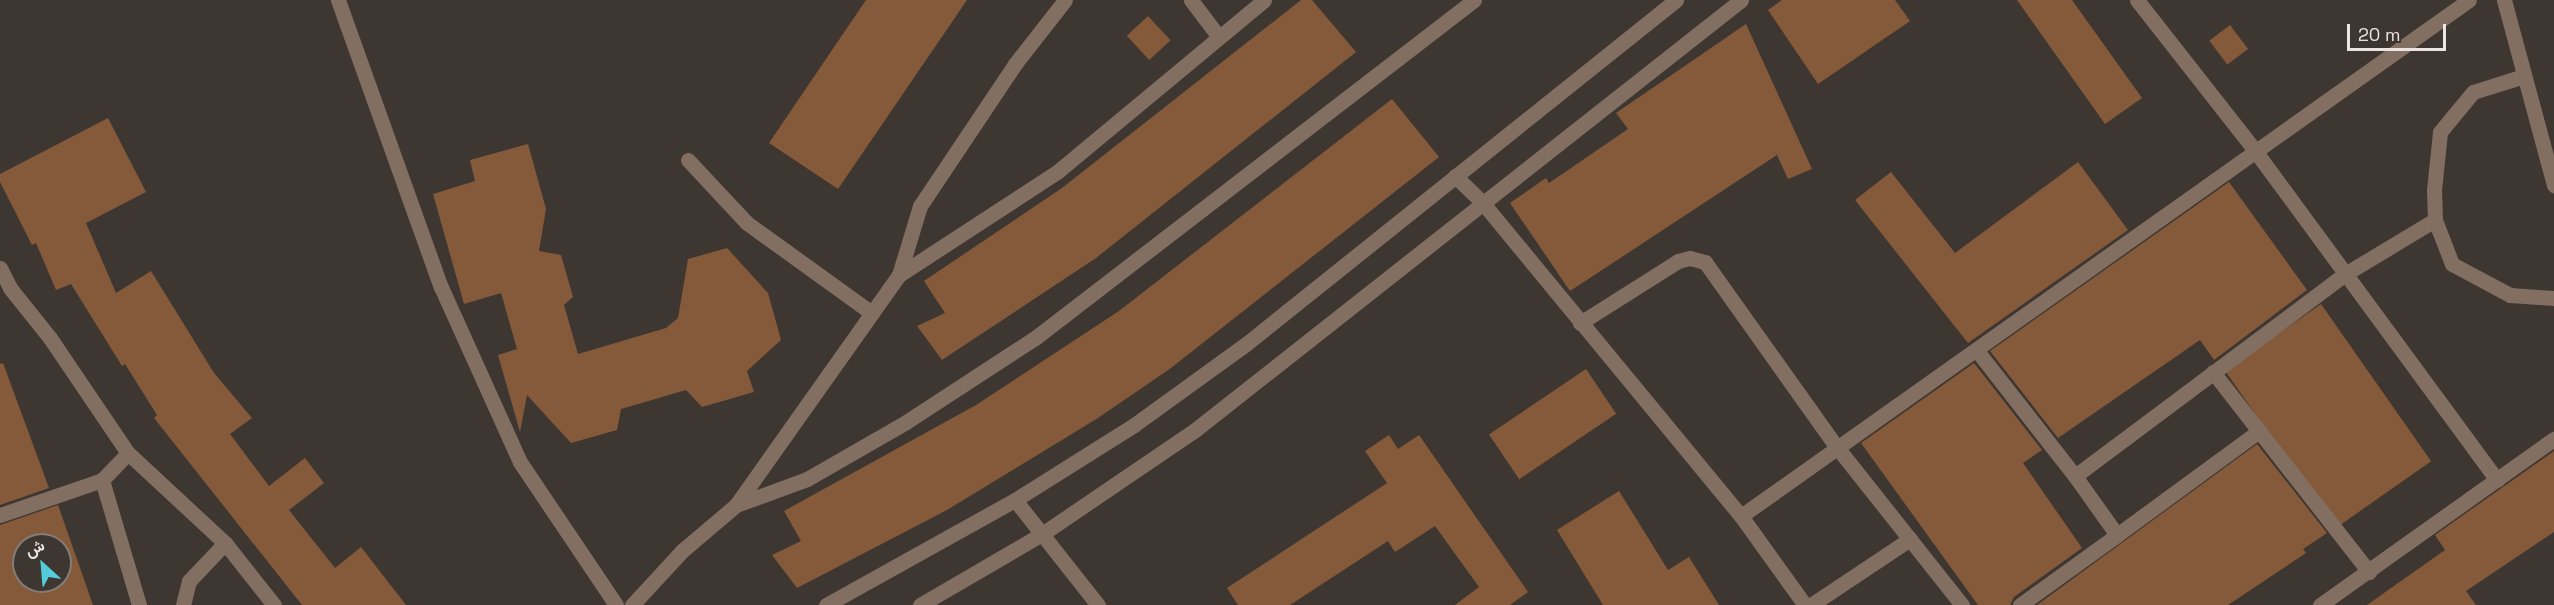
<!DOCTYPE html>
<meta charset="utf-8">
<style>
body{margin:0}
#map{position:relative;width:2554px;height:605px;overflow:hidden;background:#3e3630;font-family:"Space Grotesk",Vazirmatn,sans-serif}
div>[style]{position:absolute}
.building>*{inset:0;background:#845a3b;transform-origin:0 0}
.minor>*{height:15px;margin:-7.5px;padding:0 7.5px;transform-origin:7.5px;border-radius:7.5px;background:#836f62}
span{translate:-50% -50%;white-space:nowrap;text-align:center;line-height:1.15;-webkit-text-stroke:6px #3e3630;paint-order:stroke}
.north{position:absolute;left:12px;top:533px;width:60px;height:60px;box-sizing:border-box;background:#3e3630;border:2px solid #837c77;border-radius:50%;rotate:334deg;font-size:16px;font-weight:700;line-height:24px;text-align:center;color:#ebe5e2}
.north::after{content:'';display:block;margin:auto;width:21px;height:27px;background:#52cbda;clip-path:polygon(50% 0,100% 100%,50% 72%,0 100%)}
.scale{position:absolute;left:2347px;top:24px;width:99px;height:27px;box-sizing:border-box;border:3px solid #ebe5e2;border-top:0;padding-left:8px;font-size:18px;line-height:21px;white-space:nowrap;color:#ebe5e2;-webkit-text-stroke:4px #3e3630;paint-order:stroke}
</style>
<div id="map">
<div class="building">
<div style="clip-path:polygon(866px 0,967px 0,838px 189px,769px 143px)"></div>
<div style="clip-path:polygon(1301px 0,1312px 0,1356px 52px,1096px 258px,942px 360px,917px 326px,945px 313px,924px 281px,1062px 188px)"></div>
<div style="clip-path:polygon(1782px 0,1895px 0,1910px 21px,1818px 84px,1768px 10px)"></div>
<div style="clip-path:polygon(2017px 0,2072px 0,2142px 98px,2105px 124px)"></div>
<div style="left:1148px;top:16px;width:33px;height:29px;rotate:47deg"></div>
<div style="clip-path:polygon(1746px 24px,1812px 169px,1788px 179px,1777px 155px,1570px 291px,1510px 203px,1546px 178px,1549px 183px,1628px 129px,1616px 113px)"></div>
<div style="left:2230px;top:25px;width:30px;height:26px;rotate:53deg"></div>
<div style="clip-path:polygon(1392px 99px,1439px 157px,1171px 368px,1098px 418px,947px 510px,797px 588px,772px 555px,801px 541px,784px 511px,976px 405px,1119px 311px)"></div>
<div style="clip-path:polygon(108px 118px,146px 192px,86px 223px,116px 293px,151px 271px,214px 373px,252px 418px,230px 434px,269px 486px,305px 458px,324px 483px,289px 510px,335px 568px,361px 547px,406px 605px,302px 605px,154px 418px,157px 415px,125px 364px,122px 366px,71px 284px,56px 290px,36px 243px,32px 245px,0 182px,0 174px)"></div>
<div style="clip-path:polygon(528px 144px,546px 209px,539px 251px,561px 255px,573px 297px,564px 305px,578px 354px,666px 328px,678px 318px,688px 259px,727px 248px,768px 293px,781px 340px,747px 371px,754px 392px,702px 407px,686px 390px,621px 409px,617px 430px,571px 443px,527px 395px,520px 432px,498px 355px,517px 349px,501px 293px,464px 304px,433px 194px,475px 181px,470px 160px)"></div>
<div style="clip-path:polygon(2078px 162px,2128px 230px,1968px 343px,1855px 200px,1891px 172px,1955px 253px)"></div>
<div style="clip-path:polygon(2229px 182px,2307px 290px,2214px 360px,2200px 340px,2058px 438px,1990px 351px)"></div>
<div style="left:2321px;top:304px;width:192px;height:117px;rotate:55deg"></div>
<div style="clip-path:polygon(3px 363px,49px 488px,0 505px,0 364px)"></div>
<div style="clip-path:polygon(1974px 363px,2042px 450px,2023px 463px,2082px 548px,2014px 597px,2010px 605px,1978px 605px,1861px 443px)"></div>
<div style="left:1586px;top:369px;width:54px;height:117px;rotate:56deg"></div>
<div style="clip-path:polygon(1389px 435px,1398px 449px,1419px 435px,1528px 592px,1510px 605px,1455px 605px,1479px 587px,1435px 526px,1395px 552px,1388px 541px,1290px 605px,1238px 605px,1227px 588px,1387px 483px,1365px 451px)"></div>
<div style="clip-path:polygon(2257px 444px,2327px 533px,2303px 549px,2306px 553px,2228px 605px,2037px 605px)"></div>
<div style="clip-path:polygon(2554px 451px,2554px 532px,2466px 591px,2476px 605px,2367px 605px,2445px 550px,2435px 535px)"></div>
<div style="clip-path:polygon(1619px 491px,1668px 570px,1689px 557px,1719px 605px,1603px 605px,1557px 530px)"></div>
<div style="clip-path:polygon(evenodd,58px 505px,93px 605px,0 605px,0 525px,58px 505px,24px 545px,60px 545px,60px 581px,24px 581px,24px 545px)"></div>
</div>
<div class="minor">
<div style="left:338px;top:0;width:305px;rotate:70.3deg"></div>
<div style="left:441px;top:287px;width:192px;rotate:65.7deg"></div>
<div style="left:520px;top:462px;width:172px;rotate:56.1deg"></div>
<div style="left:1191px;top:0;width:46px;rotate:52.9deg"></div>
<div style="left:2137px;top:0;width:193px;rotate:51.9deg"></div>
<div style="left:2256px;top:152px;width:407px;rotate:53.7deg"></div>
<div style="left:2504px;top:0;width:192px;rotate:74.9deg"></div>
<div style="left:2524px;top:76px;width:53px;rotate:162.6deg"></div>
<div style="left:2473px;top:92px;width:52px;rotate:129.5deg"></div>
<div style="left:2440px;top:132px;width:58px;rotate:95.9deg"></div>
<div style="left:2434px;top:190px;width:30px;rotate:88deg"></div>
<div style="left:2435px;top:220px;width:47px;rotate:68.9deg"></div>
<div style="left:2452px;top:264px;width:66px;rotate:28.1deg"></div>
<div style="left:2510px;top:295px;width:44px;rotate:3.9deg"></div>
<div style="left:688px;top:160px;width:86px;rotate:46.9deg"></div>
<div style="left:747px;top:223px;width:154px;rotate:35.8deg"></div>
<div style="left:1455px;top:176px;width:37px;rotate:44deg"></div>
<div style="left:1482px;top:202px;width:407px;rotate:50.5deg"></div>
<div style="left:1741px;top:516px;width:110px;rotate:54.3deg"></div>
<div style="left:0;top:268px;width:22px;rotate:63deg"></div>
<div style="left:10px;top:288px;width:64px;rotate:51.3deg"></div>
<div style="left:50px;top:338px;width:139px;rotate:55.9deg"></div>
<div style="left:128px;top:453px;width:132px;rotate:42.9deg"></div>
<div style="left:225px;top:543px;width:79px;rotate:51.7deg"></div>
<div style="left:899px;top:275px;width:72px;rotate:-73.1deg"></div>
<div style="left:920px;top:206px;width:171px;rotate:-56.2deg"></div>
<div style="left:1015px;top:64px;width:81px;rotate:-52deg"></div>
<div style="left:1580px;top:323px;width:116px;rotate:-32.3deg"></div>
<div style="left:1678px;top:261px;width:12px;rotate:-14deg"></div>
<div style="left:1690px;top:258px;width:16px;rotate:15deg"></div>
<div style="left:1705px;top:262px;width:226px;rotate:54.6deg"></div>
<div style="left:1836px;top:446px;width:203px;rotate:51.6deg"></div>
<div style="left:1978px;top:352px;width:157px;rotate:52deg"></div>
<div style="left:2075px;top:476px;width:337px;rotate:-36.8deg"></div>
<div style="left:2345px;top:274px;width:105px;rotate:-31deg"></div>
<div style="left:2213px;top:372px;width:75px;rotate:52.1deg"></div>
<div style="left:2075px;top:476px;width:72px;rotate:54.6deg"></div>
<div style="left:2117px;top:535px;width:176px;rotate:-36.2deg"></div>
<div style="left:2259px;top:431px;width:179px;rotate:52deg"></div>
<div style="left:102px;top:480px;width:130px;rotate:73.5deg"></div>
<div style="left:1015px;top:500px;width:134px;rotate:51.7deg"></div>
<div style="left:736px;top:505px;width:76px;rotate:-20.1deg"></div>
<div style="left:807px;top:479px;width:114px;rotate:-29.9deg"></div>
<div style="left:906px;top:422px;width:154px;rotate:-33.1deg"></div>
<div style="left:1035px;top:338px;width:554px;rotate:-37.59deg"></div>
<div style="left:0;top:515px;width:108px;rotate:-18.9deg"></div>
<div style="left:102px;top:480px;width:37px;rotate:-46deg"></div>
<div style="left:1741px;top:516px;width:892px;rotate:-35.33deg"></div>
<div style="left:183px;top:605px;width:25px;rotate:-76deg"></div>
<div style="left:189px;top:581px;width:52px;rotate:-46.5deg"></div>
<div style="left:632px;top:605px;width:75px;rotate:-47.2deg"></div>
<div style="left:683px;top:550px;width:70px;rotate:-40.3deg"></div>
<div style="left:736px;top:505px;width:282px;rotate:-54.7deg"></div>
<div style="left:899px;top:275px;width:189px;rotate:-33.1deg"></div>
<div style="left:1057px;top:172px;width:269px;rotate:-39.7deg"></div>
<div style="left:826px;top:605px;width:216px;rotate:-29.1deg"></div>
<div style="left:1015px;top:500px;width:141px;rotate:-32.2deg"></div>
<div style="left:1134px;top:425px;width:138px;rotate:-35.9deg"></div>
<div style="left:1246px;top:344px;width:551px;rotate:-38.66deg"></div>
<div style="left:920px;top:605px;width:141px;rotate:-30.2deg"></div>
<div style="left:1042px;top:534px;width:185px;rotate:-34.2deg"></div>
<div style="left:1195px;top:430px;width:695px;rotate:-38.22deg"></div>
<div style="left:1811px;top:605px;width:119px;rotate:-33.7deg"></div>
<div style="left:2020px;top:605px;width:120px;rotate:-35.8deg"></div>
<div style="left:2320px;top:605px;width:287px;rotate:-35.4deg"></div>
</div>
<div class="north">ش</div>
<div class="scale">20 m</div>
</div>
